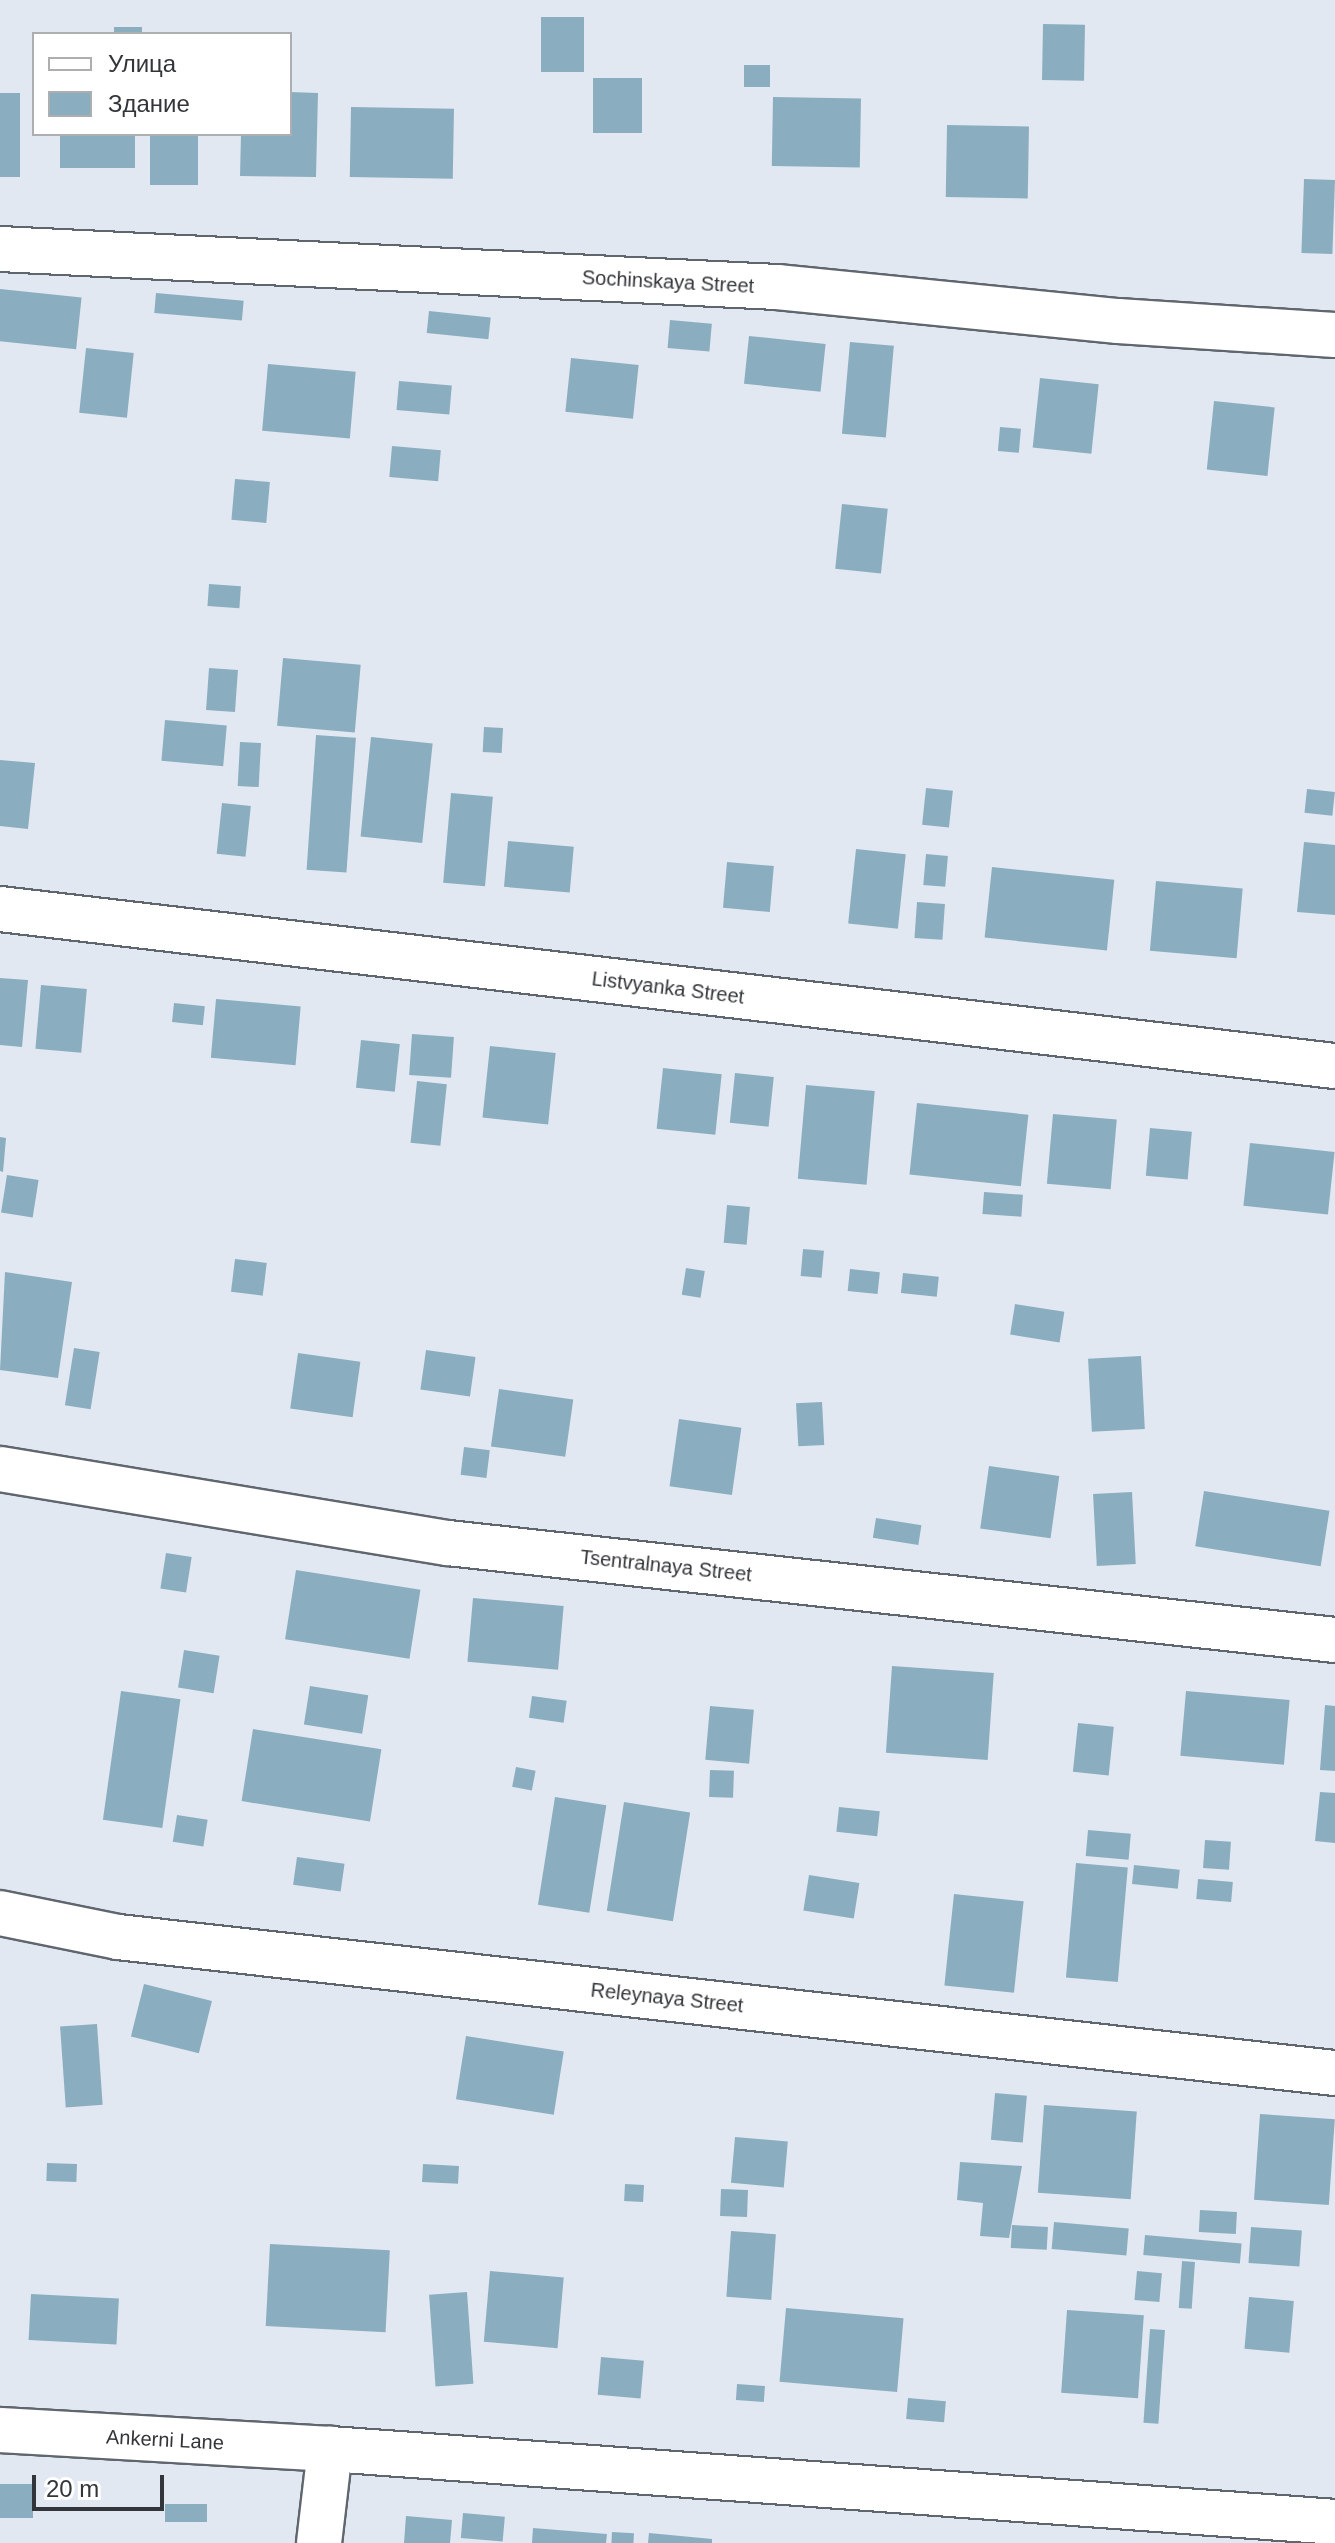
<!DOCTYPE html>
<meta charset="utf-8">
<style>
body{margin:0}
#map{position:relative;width:1335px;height:2543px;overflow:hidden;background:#e2e8f2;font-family:Helvetica,sans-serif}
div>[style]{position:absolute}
.building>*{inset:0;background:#8aaec0;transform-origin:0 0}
.roads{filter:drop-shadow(2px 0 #60666e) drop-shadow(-2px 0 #60666e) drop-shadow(0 2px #60666e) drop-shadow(0 -2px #60666e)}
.minor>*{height:44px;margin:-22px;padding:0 22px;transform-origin:22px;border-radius:22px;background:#fff}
span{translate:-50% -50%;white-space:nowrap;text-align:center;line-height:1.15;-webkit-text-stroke:7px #fff;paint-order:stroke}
.street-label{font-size:20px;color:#323539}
.legend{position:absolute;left:32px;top:32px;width:260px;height:104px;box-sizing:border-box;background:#fff;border:2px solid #adaeb0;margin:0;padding:10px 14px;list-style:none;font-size:24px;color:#323539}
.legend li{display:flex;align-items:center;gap:16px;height:40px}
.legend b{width:40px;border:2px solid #adaeb0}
.scale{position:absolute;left:32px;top:2475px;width:132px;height:36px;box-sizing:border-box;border:4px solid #323539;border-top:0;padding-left:10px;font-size:24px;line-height:28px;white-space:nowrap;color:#323539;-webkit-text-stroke:6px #fff;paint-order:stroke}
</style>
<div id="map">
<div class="building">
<div style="left:541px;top:17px;width:43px;height:55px"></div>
<div style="left:1043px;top:24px;width:42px;height:56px;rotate:1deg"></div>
<div style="left:114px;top:27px;width:28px;height:7px"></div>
<div style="left:744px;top:65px;width:26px;height:22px"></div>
<div style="left:593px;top:78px;width:49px;height:55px"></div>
<div style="clip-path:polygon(290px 92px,318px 93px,316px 177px,240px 176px,241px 134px,290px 134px)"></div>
<div style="left:0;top:93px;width:20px;height:84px"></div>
<div style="left:773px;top:97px;width:88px;height:69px;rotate:1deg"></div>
<div style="left:351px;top:107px;width:103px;height:70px;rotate:1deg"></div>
<div style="left:947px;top:125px;width:82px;height:72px;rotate:1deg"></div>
<div style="left:60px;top:134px;width:75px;height:34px"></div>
<div style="left:150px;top:134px;width:48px;height:51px"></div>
<div style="left:1304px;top:179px;width:31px;height:74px;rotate:2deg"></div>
<div style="left:0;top:289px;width:82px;height:52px;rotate:6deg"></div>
<div style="left:156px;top:293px;width:88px;height:20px;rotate:5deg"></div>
<div style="left:429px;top:311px;width:62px;height:22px;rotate:6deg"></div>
<div style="left:670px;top:320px;width:42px;height:28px;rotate:5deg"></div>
<div style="left:749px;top:336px;width:77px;height:48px;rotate:6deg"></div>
<div style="left:850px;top:342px;width:44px;height:92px;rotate:5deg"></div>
<div style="left:86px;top:348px;width:48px;height:65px;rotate:6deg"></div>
<div style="left:571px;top:358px;width:68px;height:54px;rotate:6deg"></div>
<div style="left:268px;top:364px;width:88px;height:67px;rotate:5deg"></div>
<div style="left:1040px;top:378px;width:59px;height:70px;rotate:6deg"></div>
<div style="left:399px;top:381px;width:53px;height:29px;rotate:5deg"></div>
<div style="left:1214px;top:401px;width:61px;height:69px;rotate:6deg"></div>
<div style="left:1000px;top:427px;width:21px;height:24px;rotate:5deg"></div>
<div style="left:392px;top:446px;width:49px;height:31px;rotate:5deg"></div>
<div style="left:235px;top:479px;width:35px;height:41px;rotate:5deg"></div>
<div style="left:842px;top:504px;width:46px;height:65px;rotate:6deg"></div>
<div style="left:209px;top:584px;width:32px;height:22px;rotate:4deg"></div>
<div style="left:283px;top:658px;width:78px;height:68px;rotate:5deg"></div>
<div style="left:209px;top:668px;width:29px;height:42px;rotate:4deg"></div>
<div style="left:165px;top:720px;width:62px;height:41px;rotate:5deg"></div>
<div style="left:484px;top:727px;width:19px;height:25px;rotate:3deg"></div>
<div style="left:316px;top:735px;width:40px;height:135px;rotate:4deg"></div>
<div style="left:371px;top:737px;width:62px;height:100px;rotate:6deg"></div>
<div style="left:240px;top:742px;width:21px;height:44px;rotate:3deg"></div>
<div style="clip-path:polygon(0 760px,35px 763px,28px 829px,0 826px)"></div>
<div style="left:926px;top:788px;width:27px;height:37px;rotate:6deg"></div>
<div style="left:1307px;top:789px;width:28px;height:24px;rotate:6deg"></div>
<div style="left:451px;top:793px;width:42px;height:90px;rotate:5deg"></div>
<div style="left:222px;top:803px;width:29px;height:51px;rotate:6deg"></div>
<div style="left:508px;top:841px;width:66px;height:46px;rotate:5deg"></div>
<div style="clip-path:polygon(1304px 842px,1335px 845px,1335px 915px,1297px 912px)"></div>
<div style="left:856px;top:849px;width:50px;height:75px;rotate:6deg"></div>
<div style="left:926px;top:854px;width:22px;height:31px;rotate:5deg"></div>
<div style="left:727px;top:862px;width:47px;height:46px;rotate:5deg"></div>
<div style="left:992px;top:867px;width:123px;height:71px;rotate:6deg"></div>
<div style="left:1156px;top:881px;width:87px;height:70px;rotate:5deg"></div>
<div style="left:917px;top:902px;width:28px;height:36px;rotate:4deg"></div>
<div style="clip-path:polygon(0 978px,28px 980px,22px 1047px,0 1045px)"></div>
<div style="left:41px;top:985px;width:46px;height:64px;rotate:5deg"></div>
<div style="left:216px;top:999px;width:85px;height:59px;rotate:5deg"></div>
<div style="left:174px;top:1003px;width:31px;height:19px;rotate:6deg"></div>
<div style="left:412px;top:1034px;width:42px;height:41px;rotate:4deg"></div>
<div style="left:361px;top:1040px;width:39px;height:48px;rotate:6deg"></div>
<div style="left:490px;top:1046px;width:66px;height:72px;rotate:6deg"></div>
<div style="left:663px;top:1068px;width:59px;height:61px;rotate:6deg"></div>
<div style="left:735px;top:1073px;width:39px;height:50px;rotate:6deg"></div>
<div style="left:417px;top:1081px;width:30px;height:62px;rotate:6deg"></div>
<div style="left:806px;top:1085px;width:69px;height:94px;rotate:5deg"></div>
<div style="left:917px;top:1103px;width:112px;height:72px;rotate:6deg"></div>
<div style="left:1053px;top:1114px;width:64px;height:70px;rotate:5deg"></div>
<div style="left:1150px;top:1128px;width:42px;height:48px;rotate:5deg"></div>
<div style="clip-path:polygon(0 1137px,6px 1138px,3px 1172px,0 1171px)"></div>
<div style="left:1250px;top:1143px;width:85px;height:63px;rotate:6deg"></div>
<div style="left:7px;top:1175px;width:32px;height:38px;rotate:9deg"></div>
<div style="left:984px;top:1192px;width:39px;height:22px;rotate:4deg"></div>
<div style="left:727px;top:1205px;width:23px;height:38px;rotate:5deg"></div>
<div style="left:803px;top:1249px;width:21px;height:27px;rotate:5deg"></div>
<div style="left:235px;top:1259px;width:32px;height:33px;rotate:7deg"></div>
<div style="left:686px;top:1268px;width:19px;height:27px;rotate:9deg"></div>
<div style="left:850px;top:1269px;width:30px;height:22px;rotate:6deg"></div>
<div style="clip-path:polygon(5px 1272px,72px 1282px,58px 1378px,0 1370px)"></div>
<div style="left:903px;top:1273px;width:36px;height:20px;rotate:6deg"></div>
<div style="left:1015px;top:1304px;width:50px;height:31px;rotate:9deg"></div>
<div style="left:74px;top:1348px;width:26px;height:58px;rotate:9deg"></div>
<div style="left:426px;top:1350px;width:50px;height:40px;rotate:8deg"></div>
<div style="left:298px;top:1353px;width:63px;height:56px;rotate:8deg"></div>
<div style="left:1141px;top:1356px;width:73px;height:53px;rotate:87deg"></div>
<div style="left:499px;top:1389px;width:75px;height:58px;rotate:8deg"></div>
<div style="left:822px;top:1402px;width:43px;height:26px;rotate:87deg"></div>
<div style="left:679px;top:1419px;width:63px;height:68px;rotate:8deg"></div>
<div style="left:464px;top:1447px;width:26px;height:28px;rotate:7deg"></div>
<div style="left:989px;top:1466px;width:71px;height:63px;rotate:8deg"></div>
<div style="left:1204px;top:1491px;width:127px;height:56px;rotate:9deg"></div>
<div style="left:1132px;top:1492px;width:72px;height:39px;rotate:87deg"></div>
<div style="left:876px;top:1518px;width:46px;height:20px;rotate:9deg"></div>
<div style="left:166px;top:1553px;width:26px;height:36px;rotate:9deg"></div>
<div style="left:296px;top:1570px;width:126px;height:70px;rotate:9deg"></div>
<div style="left:473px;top:1598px;width:91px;height:64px;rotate:5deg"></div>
<div style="left:184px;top:1650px;width:36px;height:38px;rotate:9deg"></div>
<div style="left:892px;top:1666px;width:102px;height:87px;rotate:4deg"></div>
<div style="left:310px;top:1686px;width:59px;height:39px;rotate:9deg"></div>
<div style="left:121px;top:1691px;width:60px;height:130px;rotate:8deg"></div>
<div style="left:1186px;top:1691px;width:104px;height:65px;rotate:5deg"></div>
<div style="left:532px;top:1696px;width:35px;height:22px;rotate:8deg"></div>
<div style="clip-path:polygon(1325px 1705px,1335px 1706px,1335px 1771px,1320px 1770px)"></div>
<div style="left:710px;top:1706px;width:44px;height:54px;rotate:5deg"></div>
<div style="left:1078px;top:1723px;width:36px;height:49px;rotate:6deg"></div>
<div style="left:253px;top:1729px;width:130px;height:73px;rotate:9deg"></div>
<div style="left:516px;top:1767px;width:20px;height:20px;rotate:11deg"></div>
<div style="left:710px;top:1770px;width:24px;height:27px;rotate:2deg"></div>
<div style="clip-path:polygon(1320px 1792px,1335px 1793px,1335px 1843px,1315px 1841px)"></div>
<div style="left:555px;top:1797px;width:52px;height:109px;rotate:9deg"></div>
<div style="left:624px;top:1802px;width:67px;height:110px;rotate:9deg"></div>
<div style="left:839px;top:1807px;width:41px;height:25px;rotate:6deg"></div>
<div style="left:177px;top:1815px;width:31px;height:27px;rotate:9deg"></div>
<div style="left:1088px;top:1830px;width:43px;height:26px;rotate:5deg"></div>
<div style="left:1205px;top:1840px;width:26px;height:28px;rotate:4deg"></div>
<div style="left:297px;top:1857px;width:48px;height:28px;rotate:8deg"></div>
<div style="left:1076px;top:1863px;width:52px;height:115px;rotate:5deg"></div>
<div style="left:1134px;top:1865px;width:46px;height:19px;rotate:6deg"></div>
<div style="left:809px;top:1875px;width:51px;height:36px;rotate:9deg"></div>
<div style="left:1198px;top:1879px;width:35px;height:20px;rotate:5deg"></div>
<div style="left:954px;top:1894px;width:70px;height:92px;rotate:6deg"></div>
<div style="left:144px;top:1984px;width:70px;height:54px;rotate:14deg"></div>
<div style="left:97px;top:2024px;width:81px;height:37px;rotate:86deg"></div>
<div style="left:466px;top:2036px;width:99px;height:64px;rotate:9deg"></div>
<div style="left:995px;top:2093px;width:32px;height:47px;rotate:5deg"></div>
<div style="left:1044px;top:2105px;width:93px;height:88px;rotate:4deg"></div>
<div style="left:1260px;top:2114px;width:75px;height:86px;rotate:4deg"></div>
<div style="left:735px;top:2137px;width:53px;height:46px;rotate:5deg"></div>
<div style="clip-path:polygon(960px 2162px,1022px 2166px,1009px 2238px,980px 2236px,983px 2203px,957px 2200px)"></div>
<div style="left:47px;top:2163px;width:30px;height:18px;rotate:2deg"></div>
<div style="left:423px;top:2164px;width:36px;height:18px;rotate:3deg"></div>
<div style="left:625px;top:2184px;width:19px;height:17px;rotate:3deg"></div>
<div style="left:721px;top:2189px;width:27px;height:27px;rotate:2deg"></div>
<div style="left:1200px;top:2210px;width:37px;height:22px;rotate:3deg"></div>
<div style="left:1054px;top:2222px;width:75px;height:27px;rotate:5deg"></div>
<div style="left:1012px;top:2225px;width:36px;height:23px;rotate:3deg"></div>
<div style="left:1251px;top:2227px;width:51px;height:36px;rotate:4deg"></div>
<div style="left:731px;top:2231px;width:45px;height:66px;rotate:4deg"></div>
<div style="left:1145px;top:2235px;width:97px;height:20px;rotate:5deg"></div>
<div style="left:270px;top:2244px;width:120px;height:82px;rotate:3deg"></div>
<div style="left:1182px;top:2261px;width:13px;height:47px;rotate:4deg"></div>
<div style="left:490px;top:2271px;width:74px;height:71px;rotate:5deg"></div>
<div style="left:1137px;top:2271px;width:25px;height:29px;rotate:5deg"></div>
<div style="left:467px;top:2292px;width:92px;height:38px;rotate:86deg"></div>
<div style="left:31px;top:2294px;width:88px;height:46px;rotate:3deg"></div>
<div style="left:1249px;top:2297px;width:45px;height:52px;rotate:5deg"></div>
<div style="left:786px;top:2308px;width:118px;height:74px;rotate:5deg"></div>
<div style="left:1067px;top:2310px;width:77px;height:83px;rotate:4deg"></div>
<div style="left:1150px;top:2329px;width:15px;height:94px;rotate:4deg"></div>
<div style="left:601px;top:2357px;width:43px;height:38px;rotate:5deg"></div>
<div style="left:737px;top:2384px;width:28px;height:16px;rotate:4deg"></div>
<div style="left:908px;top:2398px;width:38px;height:21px;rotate:5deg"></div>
<div style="left:33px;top:2484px;width:34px;height:33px;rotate:90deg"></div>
<div style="left:207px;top:2504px;width:18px;height:42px;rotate:90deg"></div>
<div style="left:463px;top:2513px;width:42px;height:25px;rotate:5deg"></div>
<div style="clip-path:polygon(406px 2516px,452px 2520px,450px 2543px,404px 2543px)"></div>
<div style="clip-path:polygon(533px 2528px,607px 2534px,606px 2543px,532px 2543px)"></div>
<div style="left:612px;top:2532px;width:22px;height:11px;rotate:3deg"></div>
<div style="clip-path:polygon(649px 2533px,712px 2539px,712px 2543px,648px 2543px)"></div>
</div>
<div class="roads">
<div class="minor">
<div style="left:0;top:249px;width:778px;rotate:2.8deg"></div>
<div style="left:777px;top:287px;width:343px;rotate:5.7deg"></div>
<div style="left:1118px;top:321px;width:217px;rotate:3.7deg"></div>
<div style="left:0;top:909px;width:1344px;rotate:6.71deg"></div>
<div style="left:0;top:1469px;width:454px;rotate:9.4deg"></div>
<div style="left:448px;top:1543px;width:892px;rotate:6.24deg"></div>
<div style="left:0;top:1913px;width:120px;rotate:11.5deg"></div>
<div style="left:118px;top:1937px;width:1225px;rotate:6.38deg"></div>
<div style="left:0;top:2430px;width:331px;rotate:3.3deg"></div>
<div style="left:330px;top:2449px;width:1008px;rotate:4.15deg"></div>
<div style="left:319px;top:2543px;width:95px;rotate:-83.3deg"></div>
</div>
</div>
<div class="street-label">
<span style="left:668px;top:282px;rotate:3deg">Sochinskaya Street</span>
<span style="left:668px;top:988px;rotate:7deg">Listvyanka Street</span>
<span style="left:666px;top:1566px;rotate:6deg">Tsentralnaya Street</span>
<span style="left:667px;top:1998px;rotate:6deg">Releynaya Street</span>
<span style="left:165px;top:2440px;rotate:3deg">Ankerni Lane</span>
</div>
<ul class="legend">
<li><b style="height:10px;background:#fff"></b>Улица</li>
<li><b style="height:22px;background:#8aaec0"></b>Здание</li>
</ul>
<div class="scale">20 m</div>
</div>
